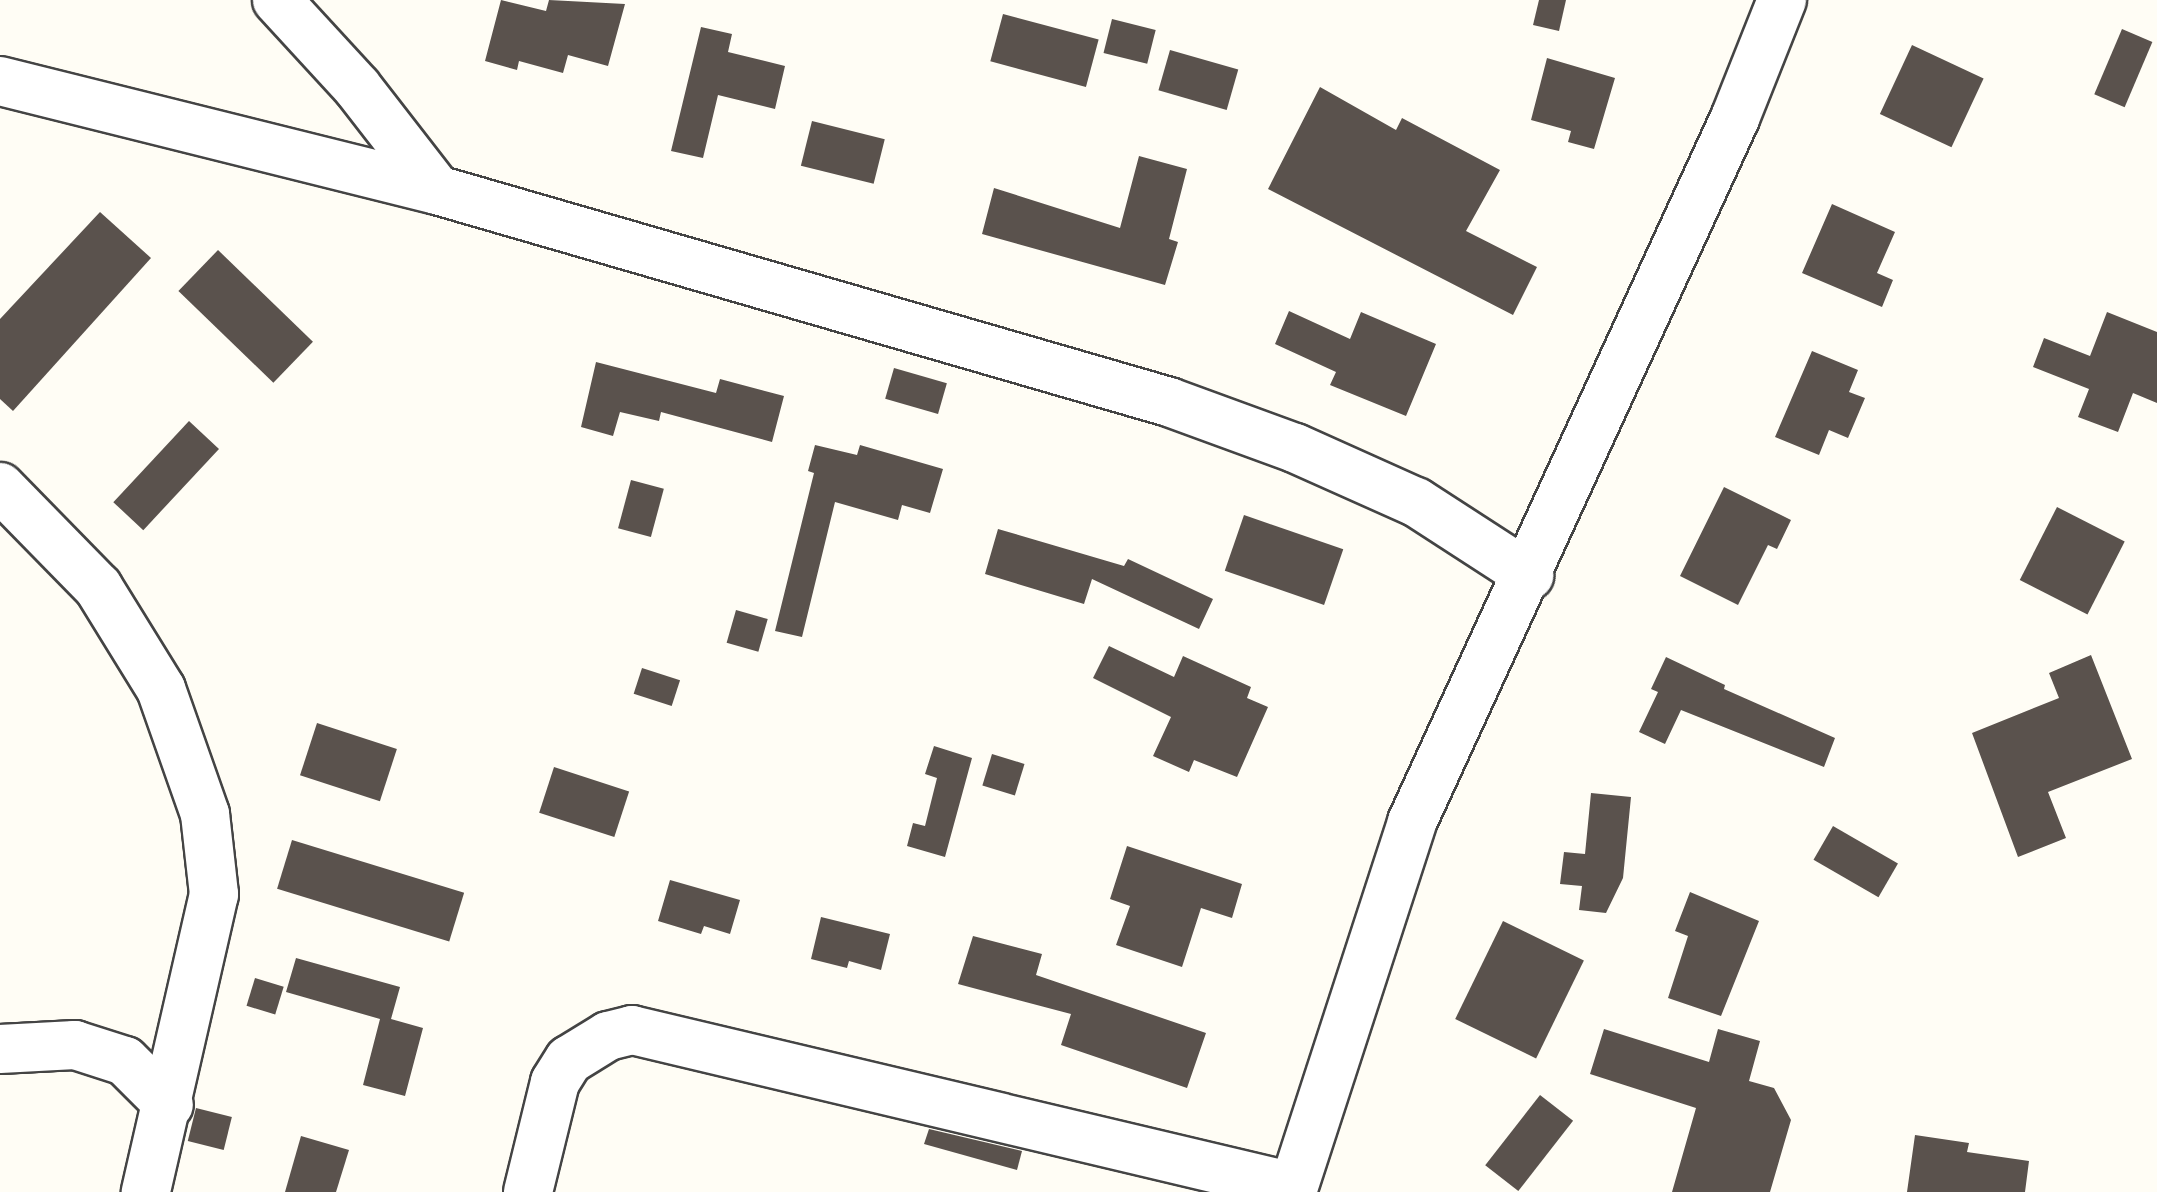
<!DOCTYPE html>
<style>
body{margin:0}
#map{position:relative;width:2157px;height:1192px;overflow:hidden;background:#fffdf5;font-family:Bitter,serif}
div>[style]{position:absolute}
.building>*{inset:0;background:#5a524d;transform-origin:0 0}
.roads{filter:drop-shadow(2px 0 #444) drop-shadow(-2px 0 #444) drop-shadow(0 2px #444) drop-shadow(0 -2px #444)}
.minor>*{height:48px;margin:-24px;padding:0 24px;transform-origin:24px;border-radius:24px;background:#fff}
span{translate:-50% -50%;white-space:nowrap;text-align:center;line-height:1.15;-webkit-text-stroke:10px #fff;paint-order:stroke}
</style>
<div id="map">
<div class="building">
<div style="clip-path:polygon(501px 0,546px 11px,549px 0,625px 4px,608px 66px,568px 55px,563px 73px,519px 61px,517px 70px,485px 61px)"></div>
<div style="clip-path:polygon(1539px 0,1566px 0,1559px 31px,1533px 25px)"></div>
<div style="left:1003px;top:14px;width:99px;height:49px;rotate:15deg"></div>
<div style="left:1112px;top:19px;width:45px;height:35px;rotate:14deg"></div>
<div style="clip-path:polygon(701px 27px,732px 34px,728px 52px,785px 66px,775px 109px,718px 95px,703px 158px,671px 151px)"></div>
<div style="left:2122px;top:29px;width:33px;height:71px;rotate:23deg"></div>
<div style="left:1912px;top:45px;width:79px;height:76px;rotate:25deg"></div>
<div style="left:1170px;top:50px;width:71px;height:42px;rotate:16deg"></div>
<div style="clip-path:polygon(1547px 58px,1615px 78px,1594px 149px,1568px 142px,1571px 131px,1531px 120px)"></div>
<div style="clip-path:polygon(1320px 87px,1396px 130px,1402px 118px,1500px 170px,1466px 231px,1537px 267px,1513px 315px,1268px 189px)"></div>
<div style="left:812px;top:121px;width:75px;height:46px;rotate:14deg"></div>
<div style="clip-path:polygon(1139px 156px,1187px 169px,1169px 239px,1178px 242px,1165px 285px,982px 234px,994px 188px,1120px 228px)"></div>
<div style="clip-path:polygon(1832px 204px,1895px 232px,1877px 273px,1893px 280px,1882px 307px,1802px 273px)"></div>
<div style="clip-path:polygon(100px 212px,151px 258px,13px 411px,0 399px,0 319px)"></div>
<div style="left:218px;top:250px;width:132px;height:57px;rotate:44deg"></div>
<div style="clip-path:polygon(1289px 311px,1350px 339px,1361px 312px,1436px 344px,1406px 416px,1330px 385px,1336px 372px,1275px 344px)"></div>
<div style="clip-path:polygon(2107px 312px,2157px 332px,2157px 403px,2133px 393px,2118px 432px,2078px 417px,2089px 389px,2033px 367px,2044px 338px,2090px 356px)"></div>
<div style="clip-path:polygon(1812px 351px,1858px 370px,1849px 392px,1865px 398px,1848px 438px,1829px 430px,1819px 455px,1775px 437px)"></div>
<div style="clip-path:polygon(596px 362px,716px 393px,720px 379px,784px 396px,772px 442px,661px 412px,659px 421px,620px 412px,613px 436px,581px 427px)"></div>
<div style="left:894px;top:368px;width:55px;height:32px;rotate:16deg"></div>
<div style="left:189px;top:421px;width:41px;height:111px;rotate:43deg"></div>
<div style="clip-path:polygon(815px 445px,857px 455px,860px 445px,943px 469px,930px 513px,902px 505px,898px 520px,835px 502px,802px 637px,775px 631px,814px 473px,808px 471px)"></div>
<div style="left:631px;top:480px;width:34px;height:50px;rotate:15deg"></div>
<div style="clip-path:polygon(1724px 487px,1791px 520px,1777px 549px,1768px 545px,1738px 605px,1680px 576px)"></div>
<div style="left:2057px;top:507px;width:76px;height:82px;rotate:27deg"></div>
<div style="left:1244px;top:515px;width:105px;height:59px;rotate:19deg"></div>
<div style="clip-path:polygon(998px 529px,1124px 566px,1128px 559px,1213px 599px,1199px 629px,1092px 579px,1084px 604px,985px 574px)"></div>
<div style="left:736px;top:610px;width:33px;height:34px;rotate:16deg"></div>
<div style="clip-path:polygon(1109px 646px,1174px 677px,1183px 656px,1251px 687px,1247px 698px,1268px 707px,1237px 777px,1194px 760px,1189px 772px,1153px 756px,1171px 717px,1093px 678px)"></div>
<div style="clip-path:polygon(2091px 655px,2132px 759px,2048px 792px,2066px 838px,2018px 857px,1972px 733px,2059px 698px,2049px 673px)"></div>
<div style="clip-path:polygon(1666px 657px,1725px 685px,1724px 689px,1835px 738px,1824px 767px,1681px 710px,1665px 744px,1639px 732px,1658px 692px,1651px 689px)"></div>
<div style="left:642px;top:668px;width:40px;height:27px;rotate:18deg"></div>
<div style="left:317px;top:723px;width:84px;height:55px;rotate:18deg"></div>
<div style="clip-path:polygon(934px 746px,972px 758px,945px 857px,907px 846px,913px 823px,925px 826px,937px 778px,925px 774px)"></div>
<div style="left:992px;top:754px;width:34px;height:33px;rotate:17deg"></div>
<div style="left:554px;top:767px;width:79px;height:48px;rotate:18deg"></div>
<div style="clip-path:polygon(1591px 793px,1631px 797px,1623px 878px,1606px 913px,1579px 910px,1582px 886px,1560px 884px,1564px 852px,1585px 854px)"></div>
<div style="left:1833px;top:826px;width:75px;height:39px;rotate:30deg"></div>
<div style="left:292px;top:840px;width:180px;height:51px;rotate:17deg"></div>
<div style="clip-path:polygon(1127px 846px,1242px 884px,1232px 918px,1201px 908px,1182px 967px,1116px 945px,1130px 906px,1110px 899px)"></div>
<div style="clip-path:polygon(670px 880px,740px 900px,730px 934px,704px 926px,701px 934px,658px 921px)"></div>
<div style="clip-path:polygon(1690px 892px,1759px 921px,1721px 1016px,1668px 998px,1688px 936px,1675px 931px)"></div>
<div style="clip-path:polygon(821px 917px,890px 934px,881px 970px,849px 961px,847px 968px,811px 959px)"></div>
<div style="left:1503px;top:921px;width:90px;height:109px;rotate:26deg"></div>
<div style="clip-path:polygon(973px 936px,1042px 954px,1036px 975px,1206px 1033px,1187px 1088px,1061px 1045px,1071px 1014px,958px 984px)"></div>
<div style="clip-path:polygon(296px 958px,400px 987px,391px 1019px,423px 1028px,405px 1096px,363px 1085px,380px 1019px,286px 992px)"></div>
<div style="left:255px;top:978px;width:30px;height:29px;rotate:17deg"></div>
<div style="clip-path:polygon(1604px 1029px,1709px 1062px,1718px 1029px,1760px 1041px,1749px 1081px,1774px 1088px,1791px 1120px,1770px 1192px,1672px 1192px,1696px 1108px,1590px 1074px)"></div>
<div style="left:1540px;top:1095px;width:42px;height:89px;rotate:38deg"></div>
<div style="left:196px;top:1108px;width:37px;height:34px;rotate:14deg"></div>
<div style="clip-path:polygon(929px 1129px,1022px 1151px,1017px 1170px,924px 1144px)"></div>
<div style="clip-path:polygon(1915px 1135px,1969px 1143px,1967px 1152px,2029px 1161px,2025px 1192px,1907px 1192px)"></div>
<div style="clip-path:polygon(301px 1136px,349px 1150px,336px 1192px,285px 1192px)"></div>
</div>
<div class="roads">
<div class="minor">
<div style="left:277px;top:0;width:118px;rotate:47.4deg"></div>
<div style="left:357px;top:87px;width:130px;rotate:52.2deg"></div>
<div style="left:0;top:81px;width:450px;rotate:14deg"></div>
<div style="left:437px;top:190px;width:762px;rotate:16.15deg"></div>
<div style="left:1169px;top:402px;width:134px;rotate:20.1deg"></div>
<div style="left:1295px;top:448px;width:133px;rotate:24.1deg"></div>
<div style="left:1416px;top:502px;width:135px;rotate:32.9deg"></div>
<div style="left:0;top:487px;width:140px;rotate:45.6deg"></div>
<div style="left:98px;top:587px;width:120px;rotate:58.3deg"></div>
<div style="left:161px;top:689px;width:133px;rotate:70.6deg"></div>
<div style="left:205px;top:814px;width:81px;rotate:83.6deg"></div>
<div style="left:214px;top:894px;width:306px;rotate:102.9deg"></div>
<div style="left:0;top:1049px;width:75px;rotate:-3.1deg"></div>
<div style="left:75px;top:1045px;width:52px;rotate:17.7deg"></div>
<div style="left:125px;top:1061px;width:62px;rotate:45deg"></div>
<div style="left:528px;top:1192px;width:113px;rotate:-76.2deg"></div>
<div style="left:555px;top:1082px;width:26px;rotate:-58deg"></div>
<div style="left:569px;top:1060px;width:46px;rotate:-31.6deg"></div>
<div style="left:608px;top:1036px;width:25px;rotate:-14deg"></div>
<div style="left:632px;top:1030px;width:679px;rotate:13.36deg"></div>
<div style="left:1292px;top:1192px;width:389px;rotate:-72deg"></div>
<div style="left:1412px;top:822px;width:775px;rotate:-65.35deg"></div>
<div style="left:1735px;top:118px;width:127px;rotate:-68.3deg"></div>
</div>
</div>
</div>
